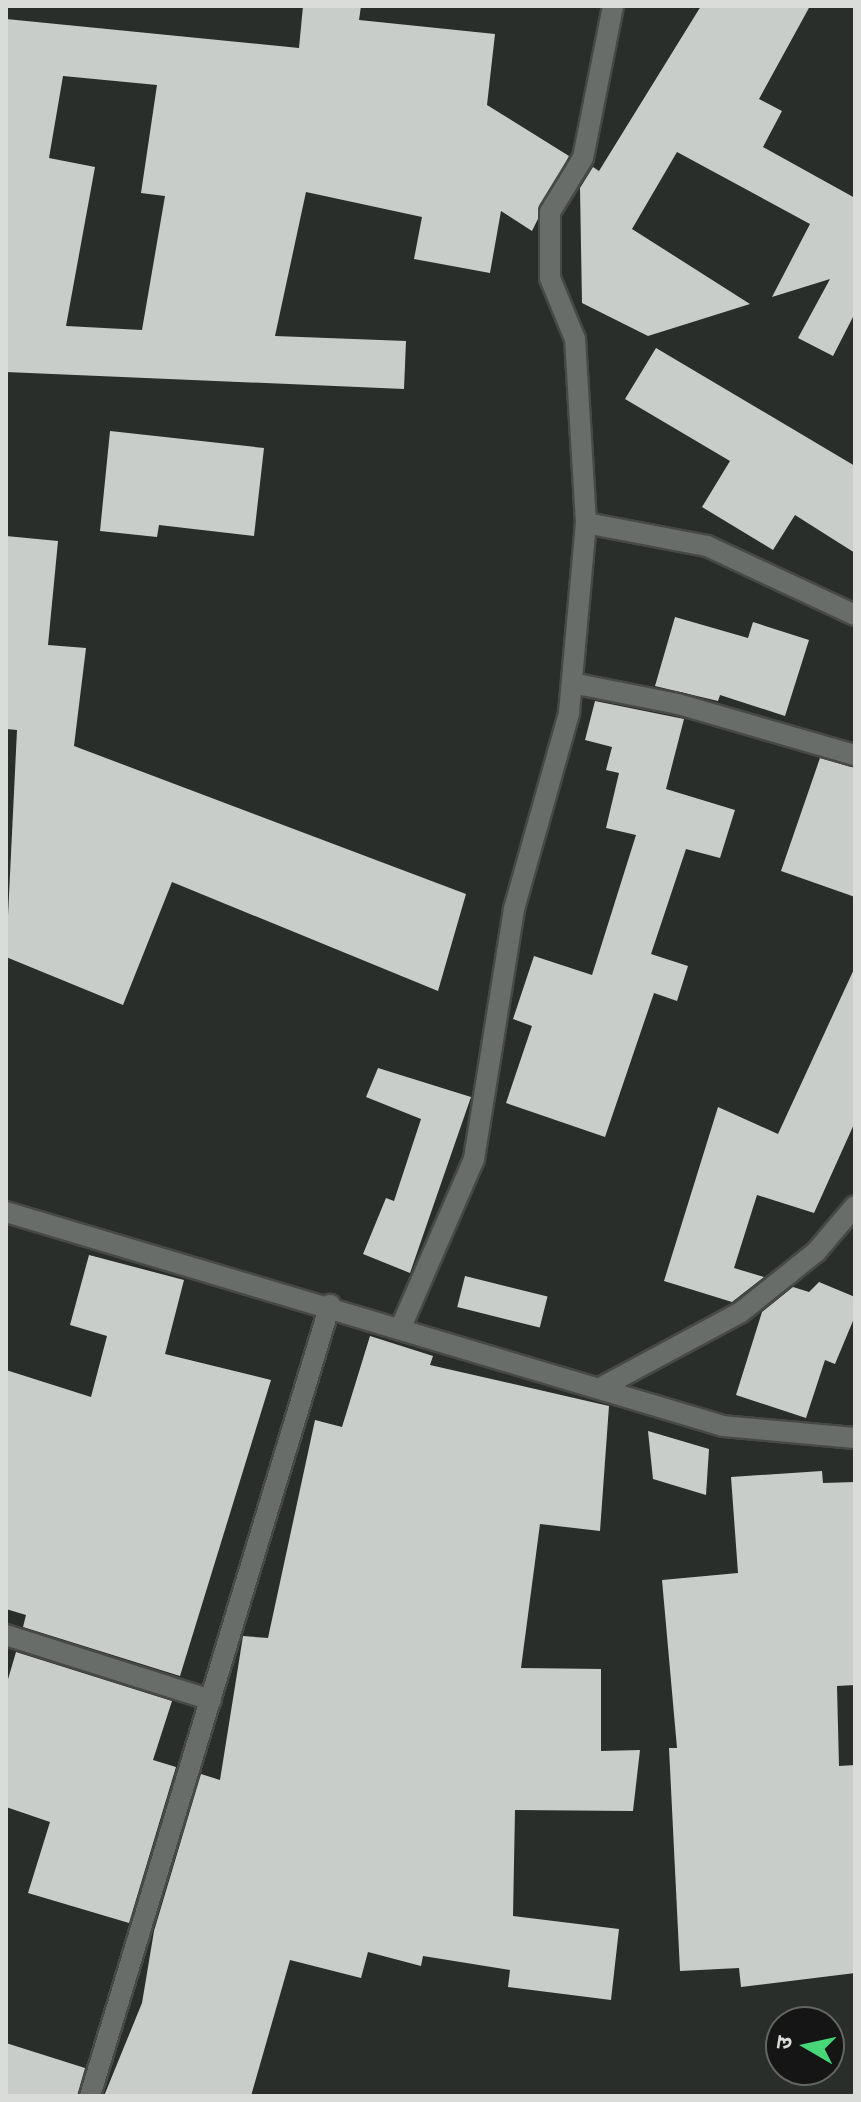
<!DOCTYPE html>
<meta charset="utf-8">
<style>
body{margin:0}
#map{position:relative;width:861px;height:2102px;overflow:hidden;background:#2a2e2a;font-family:"Asap Condensed","Noto Sans Devanagari",sans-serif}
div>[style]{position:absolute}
.building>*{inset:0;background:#c8cdc9;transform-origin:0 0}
.roads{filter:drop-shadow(2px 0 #464947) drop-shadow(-2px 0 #464947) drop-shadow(0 2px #464947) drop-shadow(0 -2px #464947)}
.minor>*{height:20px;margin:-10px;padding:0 10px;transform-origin:10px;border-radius:10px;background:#686d69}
span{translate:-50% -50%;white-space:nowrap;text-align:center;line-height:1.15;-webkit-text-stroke:8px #141514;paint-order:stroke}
.frame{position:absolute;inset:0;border:8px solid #dadcda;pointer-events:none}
.north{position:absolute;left:765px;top:2006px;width:80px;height:80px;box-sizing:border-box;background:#141514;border:2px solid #636563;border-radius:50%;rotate:279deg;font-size:22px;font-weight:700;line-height:32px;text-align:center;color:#dadcda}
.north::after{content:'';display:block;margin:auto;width:28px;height:36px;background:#47d779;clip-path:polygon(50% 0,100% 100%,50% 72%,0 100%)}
</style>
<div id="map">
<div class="building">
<div style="clip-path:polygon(evenodd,303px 6px,361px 6px,359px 20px,495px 34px,487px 105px,569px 156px,532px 231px,501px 211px,490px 273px,414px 259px,422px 217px,306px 192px,275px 336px,406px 341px,404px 389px,6px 372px,6px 19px,299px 48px,303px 6px,63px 76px,157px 85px,141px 193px,165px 196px,142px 330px,66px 326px,95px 167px,49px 158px,63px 76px)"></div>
<div style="clip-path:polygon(701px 6px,810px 6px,759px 99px,782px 111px,763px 147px,855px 198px,855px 313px,833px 356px,798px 338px,830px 279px,772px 297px,810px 224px,677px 152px,632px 229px,750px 304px,648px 336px,582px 303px,580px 188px,593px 167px,599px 171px)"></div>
<div style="clip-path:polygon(656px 348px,855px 466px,855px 553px,795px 515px,773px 550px,702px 507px,730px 461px,625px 399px)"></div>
<div style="clip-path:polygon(110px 431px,264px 448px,254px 536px,159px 525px,157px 537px,100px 531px)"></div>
<div style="clip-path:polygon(6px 536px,58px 541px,48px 645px,86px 648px,74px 746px,466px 894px,438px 991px,172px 882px,123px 1005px,6px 957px,17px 730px,6px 729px)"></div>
<div style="clip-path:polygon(675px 617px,748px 638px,753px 622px,809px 640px,785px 716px,720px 695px,718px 701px,655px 686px)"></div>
<div style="clip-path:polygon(595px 701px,684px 719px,666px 789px,735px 810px,720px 858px,686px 849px,651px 954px,688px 966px,677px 1001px,654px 993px,605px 1137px,506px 1103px,532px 1026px,513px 1019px,534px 956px,592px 975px,636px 835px,606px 828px,619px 773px,606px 770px,612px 747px,585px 740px)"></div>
<div style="clip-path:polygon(820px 758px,855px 768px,855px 897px,781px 871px)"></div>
<div style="clip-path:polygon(855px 967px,855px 1122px,814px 1213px,757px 1195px,734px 1268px,764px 1277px,732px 1302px,664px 1281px,718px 1107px,778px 1134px)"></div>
<div style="clip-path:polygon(378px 1068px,471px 1097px,410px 1273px,363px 1254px,386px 1198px,394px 1201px,421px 1119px,366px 1097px)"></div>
<div style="clip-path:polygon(89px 1255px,184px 1280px,165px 1354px,271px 1380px,180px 1676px,23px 1627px,26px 1615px,6px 1609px,6px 1370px,91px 1397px,107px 1336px,70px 1325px)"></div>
<div style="left:465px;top:1276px;width:85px;height:32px;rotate:14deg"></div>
<div style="clip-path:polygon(819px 1282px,855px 1297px,855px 1316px,835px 1364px,825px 1360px,806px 1418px,736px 1395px,762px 1312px,793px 1287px,809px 1292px)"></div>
<div style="clip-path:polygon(370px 1336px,433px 1356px,430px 1365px,609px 1406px,600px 1531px,540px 1524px,521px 1668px,601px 1669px,601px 1751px,640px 1750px,633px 1811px,515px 1810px,513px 1916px,619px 1929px,611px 2000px,508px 1987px,510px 1970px,423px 1956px,421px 1966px,368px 1952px,361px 1978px,290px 1960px,251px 2096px,104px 2096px,142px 2003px,154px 1931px,201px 1774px,220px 1780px,243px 1636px,268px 1638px,315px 1420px,342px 1427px)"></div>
<div style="clip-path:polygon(648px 1431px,709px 1449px,706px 1495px,653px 1479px)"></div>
<div style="clip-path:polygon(822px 1471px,823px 1483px,855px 1482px,855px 1685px,837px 1686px,839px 1766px,855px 1765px,855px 1973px,741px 1987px,739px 1968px,680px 1971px,669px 1748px,677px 1748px,662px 1580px,738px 1573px,731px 1477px)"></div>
<div style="clip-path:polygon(16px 1652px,172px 1701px,153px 1760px,176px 1767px,129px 1923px,28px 1893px,50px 1822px,6px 1807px,6px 1686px)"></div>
<div style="clip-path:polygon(6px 2043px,85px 2068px,77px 2096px,6px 2096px)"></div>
</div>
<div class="roads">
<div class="minor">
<div style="left:586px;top:523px;width:123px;rotate:10.8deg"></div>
<div style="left:707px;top:546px;width:163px;rotate:25deg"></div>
<div style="left:572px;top:683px;width:108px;rotate:11.2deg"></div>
<div style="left:678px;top:704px;width:184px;rotate:16.1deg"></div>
<div style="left:6px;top:1212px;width:748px;rotate:16.62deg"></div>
<div style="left:723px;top:1426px;width:133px;rotate:5.2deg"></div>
<div style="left:401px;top:1327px;width:183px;rotate:-66.5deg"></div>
<div style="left:474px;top:1159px;width:253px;rotate:-80.9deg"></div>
<div style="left:514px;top:909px;width:204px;rotate:-74.3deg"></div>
<div style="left:569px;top:713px;width:191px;rotate:-84.9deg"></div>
<div style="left:586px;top:523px;width:184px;rotate:-93.4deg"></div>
<div style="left:575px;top:339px;width:66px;rotate:-112.3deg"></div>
<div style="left:550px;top:278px;width:66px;rotate:-90deg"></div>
<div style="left:550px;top:212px;width:63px;rotate:-58.6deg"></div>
<div style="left:583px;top:158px;width:155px;rotate:-78.8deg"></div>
<div style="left:600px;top:1388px;width:160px;rotate:-28.3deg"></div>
<div style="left:741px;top:1312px;width:96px;rotate:-38.7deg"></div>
<div style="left:816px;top:1252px;width:60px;rotate:-49.7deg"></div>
<div style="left:6px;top:1635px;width:215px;rotate:17.6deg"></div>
<div style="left:90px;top:2096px;width:827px;rotate:-73.12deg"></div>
</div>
</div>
<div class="frame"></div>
<div class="north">उ</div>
</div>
